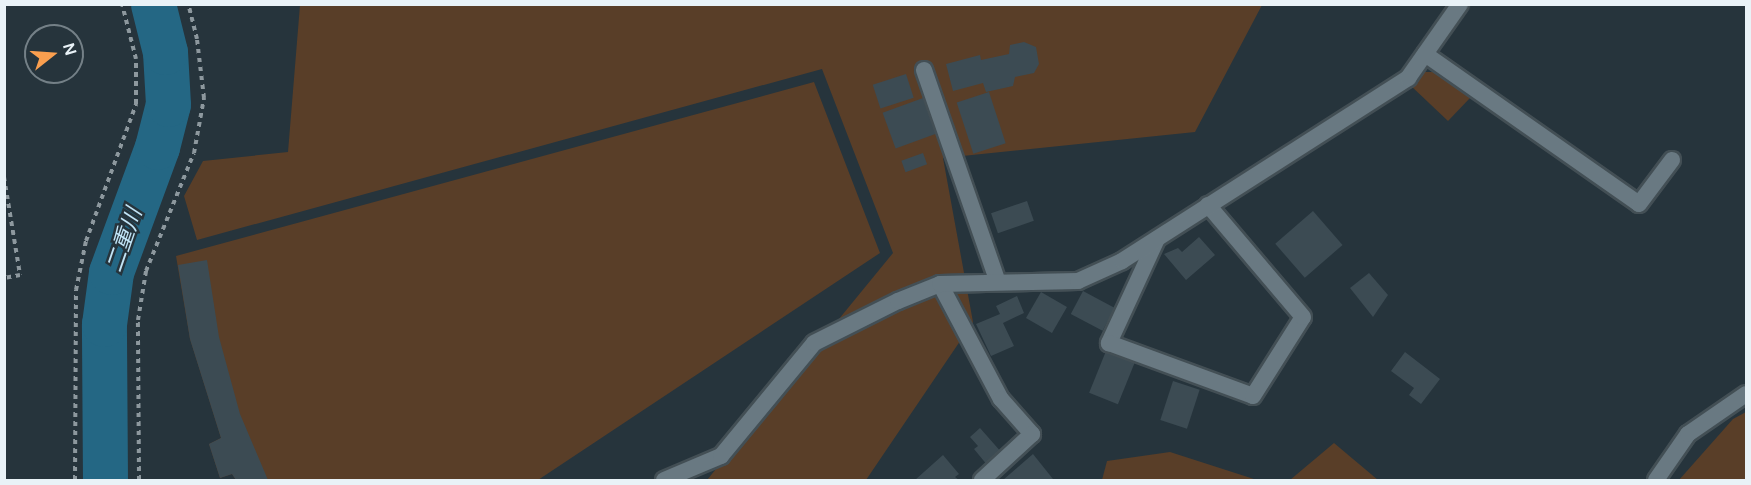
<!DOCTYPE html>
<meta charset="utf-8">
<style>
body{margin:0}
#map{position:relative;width:1751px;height:485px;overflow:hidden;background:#26343c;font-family:"DM Sans","Noto Sans JP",sans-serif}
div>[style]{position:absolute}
.green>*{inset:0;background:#593e28}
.river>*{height:45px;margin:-22.5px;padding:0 22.5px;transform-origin:22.5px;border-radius:22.5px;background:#246784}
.building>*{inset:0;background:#3c4b53;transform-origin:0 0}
.path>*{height:4px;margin-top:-2px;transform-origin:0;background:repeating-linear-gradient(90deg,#8d989e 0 4.5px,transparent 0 9px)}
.roads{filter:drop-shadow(2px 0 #434f55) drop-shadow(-2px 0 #434f55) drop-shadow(0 2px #434f55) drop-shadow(0 -2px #434f55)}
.minor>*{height:16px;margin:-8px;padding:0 8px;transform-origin:8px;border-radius:8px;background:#697982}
span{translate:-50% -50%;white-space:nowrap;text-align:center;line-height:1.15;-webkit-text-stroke:5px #26343c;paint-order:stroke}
.water-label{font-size:22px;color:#c2e5f7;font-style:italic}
.frame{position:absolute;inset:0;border:6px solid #e9f2f7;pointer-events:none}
.north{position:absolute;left:24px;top:24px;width:60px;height:60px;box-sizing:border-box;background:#26343c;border:2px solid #748087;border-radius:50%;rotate:73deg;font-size:16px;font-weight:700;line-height:24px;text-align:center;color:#e9f2f7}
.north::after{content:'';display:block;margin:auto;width:21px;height:27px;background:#fa9f4f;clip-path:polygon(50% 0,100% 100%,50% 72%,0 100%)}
</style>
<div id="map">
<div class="green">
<div style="clip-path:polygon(300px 5px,1262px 5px,1195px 132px,943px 158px,973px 322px,866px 480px,707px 480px,893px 253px,822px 69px,197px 240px,184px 196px,203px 161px,288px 152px)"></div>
<div style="clip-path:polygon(1421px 72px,1435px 72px,1470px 98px,1448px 121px,1410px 85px)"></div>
<div style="clip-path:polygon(814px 82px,880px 253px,538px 480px,236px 480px,232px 474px,220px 478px,209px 444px,221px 438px,190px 339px,176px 256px)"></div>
<div style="clip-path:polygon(1746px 412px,1746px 480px,1679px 480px,1733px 419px)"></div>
<div style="clip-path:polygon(1334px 443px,1378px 480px,1290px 480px)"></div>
<div style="clip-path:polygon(1170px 452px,1257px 480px,1102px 480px,1107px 461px)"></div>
</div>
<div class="river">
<div style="left:105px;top:480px;width:156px;rotate:-90.4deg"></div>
<div style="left:104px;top:324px;width:52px;rotate:-82.3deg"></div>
<div style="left:111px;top:272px;width:133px;rotate:-69.8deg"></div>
<div style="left:157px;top:147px;width:44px;rotate:-75.7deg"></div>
<div style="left:168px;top:104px;width:52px;rotate:-93.3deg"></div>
<div style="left:165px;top:52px;width:49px;rotate:-104deg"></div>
</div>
<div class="building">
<div style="clip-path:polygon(1024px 42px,1036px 47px,1039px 64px,1034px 73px,1015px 77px,1013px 86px,986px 92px,983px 83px,953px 91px,946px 64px,980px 55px,981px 60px,1009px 54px,1010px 45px)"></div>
<div style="left:906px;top:74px;width:25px;height:35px;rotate:72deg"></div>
<div style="left:989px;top:92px;width:54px;height:34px;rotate:72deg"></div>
<div style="left:923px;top:98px;width:38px;height:43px;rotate:70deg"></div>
<div style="left:923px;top:153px;width:12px;height:23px;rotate:70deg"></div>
<div style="left:1027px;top:201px;width:21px;height:38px;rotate:71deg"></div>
<div style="left:1313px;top:211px;width:45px;height:50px;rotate:49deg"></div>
<div style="clip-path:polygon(1199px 237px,1215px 255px,1186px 280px,1164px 254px,1178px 248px,1182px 252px)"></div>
<div style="clip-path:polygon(207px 260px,219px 337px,240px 414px,268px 480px,236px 480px,232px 474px,220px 478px,209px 444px,221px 438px,190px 339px,178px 265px)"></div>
<div style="clip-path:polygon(1369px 273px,1388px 295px,1373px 317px,1350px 288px)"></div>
<div style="left:1083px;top:291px;width:36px;height:26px;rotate:28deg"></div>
<div style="left:1041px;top:292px;width:30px;height:30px;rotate:30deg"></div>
<div style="clip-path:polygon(1017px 296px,1024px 313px,1003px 323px,1014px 346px,991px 356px,976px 324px,1000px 314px,996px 306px)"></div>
<div style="left:1106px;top:351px;width:31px;height:45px;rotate:22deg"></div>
<div style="clip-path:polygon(1405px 352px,1440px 379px,1421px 404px,1409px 395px,1414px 388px,1391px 371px)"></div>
<div style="left:1173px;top:381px;width:28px;height:41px;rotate:18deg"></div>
<div style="clip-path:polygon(980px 428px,1002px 453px,988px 466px,974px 449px,978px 446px,970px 437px)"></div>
<div style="clip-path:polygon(1033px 454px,1053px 479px,1003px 480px)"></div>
<div style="clip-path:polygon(943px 455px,959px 474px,955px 477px,959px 480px,915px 480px)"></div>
</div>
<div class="path">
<div style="left:4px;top:177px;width:99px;rotate:80.7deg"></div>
<div style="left:20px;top:275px;width:16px;rotate:169deg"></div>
<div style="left:75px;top:480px;width:190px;rotate:-89.7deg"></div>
<div style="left:76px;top:290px;width:50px;rotate:-78.5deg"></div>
<div style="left:86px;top:241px;width:146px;rotate:-69.9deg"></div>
<div style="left:136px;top:104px;width:45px;rotate:-90deg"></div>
<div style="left:136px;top:59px;width:57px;rotate:-104.3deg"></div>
<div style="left:139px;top:480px;width:160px;rotate:-90.4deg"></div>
<div style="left:138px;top:320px;width:50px;rotate:-80.7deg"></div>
<div style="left:146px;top:271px;width:127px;rotate:-67.9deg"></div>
<div style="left:194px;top:153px;width:56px;rotate:-79.7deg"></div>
<div style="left:204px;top:98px;width:59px;rotate:-96.8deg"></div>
<div style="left:197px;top:39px;width:36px;rotate:-104deg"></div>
</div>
<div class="roads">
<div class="minor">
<div style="left:1425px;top:54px;width:261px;rotate:35deg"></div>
<div style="left:1639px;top:204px;width:55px;rotate:-53.1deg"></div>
<div style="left:924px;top:70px;width:222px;rotate:70.8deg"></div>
<div style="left:1157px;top:239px;width:115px;rotate:114.8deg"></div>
<div style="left:1109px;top:343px;width:153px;rotate:20.2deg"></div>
<div style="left:1253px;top:396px;width:93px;rotate:-57.7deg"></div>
<div style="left:1303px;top:317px;width:147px;rotate:-130.3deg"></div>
<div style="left:940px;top:284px;width:130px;rotate:62.1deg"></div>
<div style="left:1001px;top:399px;width:47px;rotate:48.5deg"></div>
<div style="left:1032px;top:434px;width:68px;rotate:137.4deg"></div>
<div style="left:664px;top:480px;width:62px;rotate:-22.8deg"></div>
<div style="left:721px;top:456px;width:146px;rotate:-50.5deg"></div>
<div style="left:814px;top:343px;width:94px;rotate:-26.6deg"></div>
<div style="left:898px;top:301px;width:45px;rotate:-22deg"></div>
<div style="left:940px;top:284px;width:138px;rotate:-1.2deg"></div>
<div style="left:1078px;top:281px;width:48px;rotate:-24.4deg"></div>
<div style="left:1122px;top:261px;width:340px;rotate:-32.6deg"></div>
<div style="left:1408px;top:78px;width:90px;rotate:-54.9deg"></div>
<div style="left:1656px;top:480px;width:56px;rotate:-55.2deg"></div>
<div style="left:1688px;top:434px;width:70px;rotate:-34.6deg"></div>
</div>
</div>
<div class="water-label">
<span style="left:124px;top:240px;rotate:-71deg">二重川</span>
</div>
<div class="frame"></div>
<div class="north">N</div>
</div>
